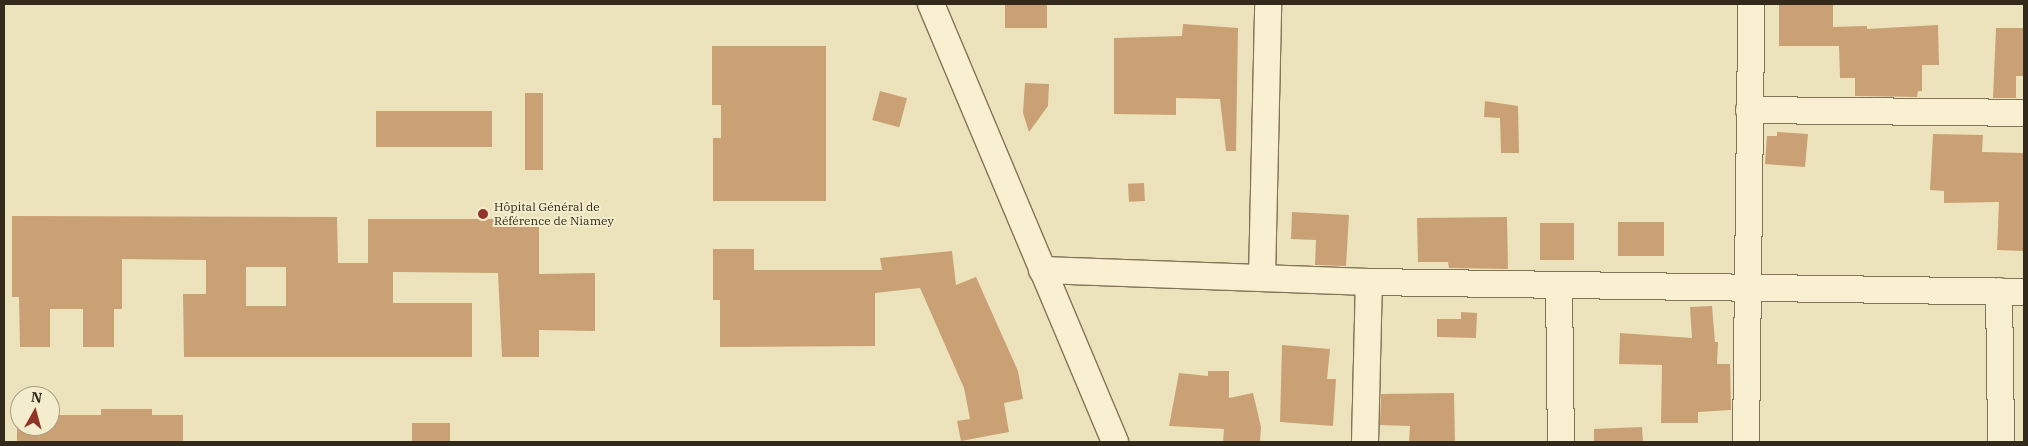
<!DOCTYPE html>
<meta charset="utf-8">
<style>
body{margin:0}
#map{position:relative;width:2028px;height:446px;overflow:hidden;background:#ece3bd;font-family:"IBM Plex Serif",serif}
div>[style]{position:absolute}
.building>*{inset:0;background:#caa174;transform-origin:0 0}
.roads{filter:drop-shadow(1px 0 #847457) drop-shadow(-1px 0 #847457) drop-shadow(0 1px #847457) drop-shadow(0 -1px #847457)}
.minor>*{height:26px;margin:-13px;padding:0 13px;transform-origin:13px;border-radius:13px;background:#f8f0d0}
.dots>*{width:14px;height:14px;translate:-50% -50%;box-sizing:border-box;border:2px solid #f4edcd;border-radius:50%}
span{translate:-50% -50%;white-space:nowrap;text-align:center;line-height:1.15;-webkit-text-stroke:4px #f4edcd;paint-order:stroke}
.poi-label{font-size:12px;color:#332a1b}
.left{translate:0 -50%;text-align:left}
.frame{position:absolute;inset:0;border:5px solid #332a1b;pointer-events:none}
.north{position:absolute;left:10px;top:386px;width:50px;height:50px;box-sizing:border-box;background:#f4edcd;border:1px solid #a79f86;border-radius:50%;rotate:7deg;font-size:14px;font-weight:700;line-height:20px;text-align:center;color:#332a1b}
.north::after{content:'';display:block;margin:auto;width:18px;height:22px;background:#923328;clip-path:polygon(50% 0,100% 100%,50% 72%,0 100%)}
</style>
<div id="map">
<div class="building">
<div style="left:1005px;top:4px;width:42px;height:24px"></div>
<div style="clip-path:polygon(1779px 4px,1833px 4px,1833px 27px,1867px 26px,1867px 29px,1938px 25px,1939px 65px,1922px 65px,1922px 91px,1918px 91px,1917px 97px,1855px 96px,1855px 78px,1840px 78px,1839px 46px,1779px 46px)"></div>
<div style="clip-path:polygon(1183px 24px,1238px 28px,1236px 151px,1226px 151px,1220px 99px,1176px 98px,1176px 115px,1114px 114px,1114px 38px,1182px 36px)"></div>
<div style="clip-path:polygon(1996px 28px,2024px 28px,2024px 76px,2016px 76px,2016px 98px,1993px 98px)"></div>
<div style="clip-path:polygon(712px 46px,826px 46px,826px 201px,713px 201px,713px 138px,721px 138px,721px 105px,712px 105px)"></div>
<div style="clip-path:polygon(1025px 83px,1049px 84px,1048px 106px,1029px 132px,1023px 113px)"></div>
<div style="left:880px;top:91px;width:28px;height:30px;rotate:15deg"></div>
<div style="left:525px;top:93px;width:18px;height:77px"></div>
<div style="clip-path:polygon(1485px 101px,1518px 106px,1519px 153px,1501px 153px,1500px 118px,1484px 117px)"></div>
<div style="left:376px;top:111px;width:116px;height:36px"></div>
<div style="clip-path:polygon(1777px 132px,1808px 134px,1805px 167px,1765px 164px,1767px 136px,1777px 136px)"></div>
<div style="clip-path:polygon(1933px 134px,1983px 135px,1982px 152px,2024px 153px,2024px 251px,1997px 250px,1999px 202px,1944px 203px,1944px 191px,1930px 190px)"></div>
<div style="left:1144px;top:183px;width:18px;height:16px;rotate:87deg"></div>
<div style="clip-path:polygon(1292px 212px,1349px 215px,1346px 266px,1315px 265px,1316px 240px,1291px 239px)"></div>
<div style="clip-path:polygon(evenodd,12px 216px,337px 217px,338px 263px,368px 263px,368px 219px,539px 219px,539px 274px,595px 273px,595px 331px,539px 330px,539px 357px,502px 357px,498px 273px,393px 272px,393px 303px,472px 303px,472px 357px,184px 357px,183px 294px,206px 294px,206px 260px,122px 259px,122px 309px,114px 309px,114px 347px,83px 347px,83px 309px,50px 309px,50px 347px,20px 347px,19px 297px,12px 297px,12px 216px,246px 267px,286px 267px,286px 306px,246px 306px,246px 267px)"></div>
<div style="clip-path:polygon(1507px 217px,1508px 269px,1449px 268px,1448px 262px,1418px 262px,1417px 218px)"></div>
<div style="left:1618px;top:222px;width:46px;height:34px"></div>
<div style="left:1540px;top:223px;width:34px;height:37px"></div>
<div style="clip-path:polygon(713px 249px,754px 249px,754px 270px,882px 270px,880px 258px,952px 251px,956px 285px,976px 277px,1018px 371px,1023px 399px,1004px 403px,1009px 432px,961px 441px,957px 421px,970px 419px,964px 388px,920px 288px,875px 293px,875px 346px,720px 347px,720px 300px,713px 300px)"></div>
<div style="clip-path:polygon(1712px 306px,1715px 342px,1718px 342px,1717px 364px,1730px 364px,1731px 410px,1698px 412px,1698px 423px,1661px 423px,1662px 365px,1619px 364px,1620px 333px,1692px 338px,1690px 307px)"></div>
<div style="clip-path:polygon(1461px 312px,1477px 313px,1476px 338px,1437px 337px,1437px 319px,1461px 319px)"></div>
<div style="clip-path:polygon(1282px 345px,1330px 349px,1327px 379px,1336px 379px,1333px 426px,1280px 422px)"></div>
<div style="clip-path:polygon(1208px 371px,1229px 371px,1229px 398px,1253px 393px,1261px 427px,1260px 442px,1223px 442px,1224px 429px,1169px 426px,1179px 373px,1208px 376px)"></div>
<div style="clip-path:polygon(1454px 393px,1455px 442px,1409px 442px,1410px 426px,1380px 425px,1381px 394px)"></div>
<div style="clip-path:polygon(101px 409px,152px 409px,152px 415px,183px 415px,183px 442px,17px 441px,17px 415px,20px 415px,20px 426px,50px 426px,50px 415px,101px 415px)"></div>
<div style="left:412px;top:423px;width:38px;height:19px"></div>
<div style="clip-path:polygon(1642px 427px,1643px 442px,1594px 442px,1594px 429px)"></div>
</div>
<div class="roads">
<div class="minor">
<div style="left:931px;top:4px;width:475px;rotate:67.2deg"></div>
<div style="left:1749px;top:110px;width:275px;rotate:0.6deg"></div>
<div style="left:1042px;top:270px;width:327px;rotate:2.1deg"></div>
<div style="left:1369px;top:282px;width:655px;rotate:0.87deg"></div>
<div style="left:1262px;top:278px;width:274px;rotate:-88.7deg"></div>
<div style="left:1559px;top:285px;width:157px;rotate:89.3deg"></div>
<div style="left:1999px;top:291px;width:151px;rotate:89.2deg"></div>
<div style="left:1365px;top:442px;width:160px;rotate:-88.6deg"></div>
<div style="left:1746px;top:442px;width:438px;rotate:-89.3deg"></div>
</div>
</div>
<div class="dots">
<div style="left:483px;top:214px;background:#923328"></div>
</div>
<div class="poi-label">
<span class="left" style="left:494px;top:214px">Hôpital Général de<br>Référence de Niamey</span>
</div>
<div class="frame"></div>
<div class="north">N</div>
</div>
